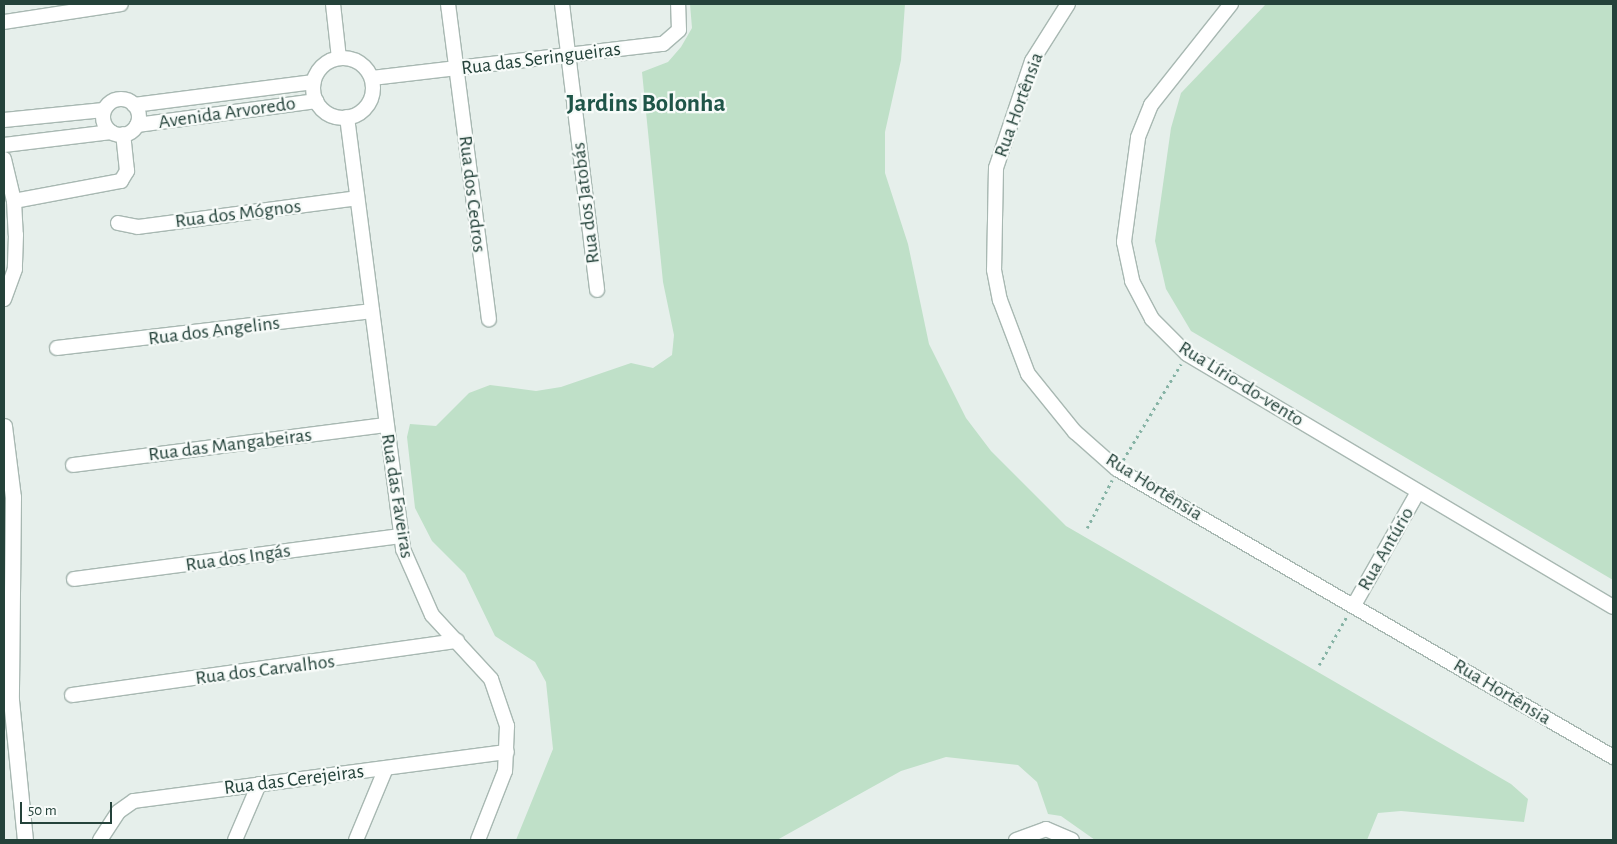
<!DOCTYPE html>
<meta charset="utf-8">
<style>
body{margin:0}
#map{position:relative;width:1617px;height:844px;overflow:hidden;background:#e6efeb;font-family:"Alegreya Sans",sans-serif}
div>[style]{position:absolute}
.green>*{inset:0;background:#bfe0c8}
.path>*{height:2.5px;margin-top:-1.25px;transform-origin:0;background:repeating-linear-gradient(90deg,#86b3a5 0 2.5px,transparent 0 6.5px)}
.roads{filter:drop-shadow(1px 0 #a8b8b2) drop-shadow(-1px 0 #a8b8b2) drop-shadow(0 1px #a8b8b2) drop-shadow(0 -1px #a8b8b2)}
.street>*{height:14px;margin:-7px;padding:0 7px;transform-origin:7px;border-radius:7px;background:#fff}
.street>.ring{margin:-7px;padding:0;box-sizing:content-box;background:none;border:14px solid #fff;border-radius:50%}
.secondary>*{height:15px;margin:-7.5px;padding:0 7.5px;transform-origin:7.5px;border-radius:7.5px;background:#fff}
span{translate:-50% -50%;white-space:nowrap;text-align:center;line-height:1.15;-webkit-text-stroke:4.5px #f7fbf9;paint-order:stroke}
.street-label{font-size:20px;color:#24423a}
.district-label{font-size:25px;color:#1f5548;font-weight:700}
.frame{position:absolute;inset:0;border:5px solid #24423a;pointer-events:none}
.scale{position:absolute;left:20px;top:802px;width:92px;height:22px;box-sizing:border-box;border:2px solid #24423a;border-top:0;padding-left:6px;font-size:15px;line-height:18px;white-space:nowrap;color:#24423a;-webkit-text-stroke:4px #f7fbf9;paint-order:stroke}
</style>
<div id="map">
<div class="green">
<div style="clip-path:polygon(690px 4px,905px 4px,901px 60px,885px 132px,885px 173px,908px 244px,929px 344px,966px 418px,991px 451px,1066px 526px,1511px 784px,1528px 799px,1524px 822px,1401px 811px,1378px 813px,1367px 840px,1095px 840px,1061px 816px,1048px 814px,1037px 782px,1018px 765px,946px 757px,901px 771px,777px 840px,516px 840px,553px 749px,546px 682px,535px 662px,495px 636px,465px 574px,432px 541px,415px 508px,407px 437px,410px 424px,436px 426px,469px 393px,490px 385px,536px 391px,561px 387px,631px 363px,653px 368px,672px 355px,674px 335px,663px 282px,642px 72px,668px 62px,681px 47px,692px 28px)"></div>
<div style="clip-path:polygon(1266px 4px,1613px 4px,1613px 580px,1191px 331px,1166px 289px,1155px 241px,1171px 128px,1181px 93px)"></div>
</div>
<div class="path">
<div style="left:1123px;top:460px;width:112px;rotate:-58.9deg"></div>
<div style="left:1087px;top:528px;width:54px;rotate:-62.5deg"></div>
<div style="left:1319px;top:665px;width:56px;rotate:-60.3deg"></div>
</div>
<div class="roads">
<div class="street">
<div style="left:333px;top:4px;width:54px;rotate:83.7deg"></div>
<div style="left:448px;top:4px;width:318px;rotate:82.6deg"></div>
<div style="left:562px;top:4px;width:288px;rotate:83deg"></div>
<div style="left:1068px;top:4px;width:67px;rotate:122.3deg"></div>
<div style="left:1032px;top:61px;width:113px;rotate:108.6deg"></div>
<div style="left:996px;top:168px;width:102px;rotate:91.1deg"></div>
<div style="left:994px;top:270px;width:31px;rotate:79deg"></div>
<div style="left:1000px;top:300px;width:79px;rotate:69.3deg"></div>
<div style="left:1028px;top:374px;width:75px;rotate:51deg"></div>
<div style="left:1075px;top:432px;width:56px;rotate:41.4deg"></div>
<div style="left:1117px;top:469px;width:574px;rotate:30.14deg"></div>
<div style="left:1231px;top:4px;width:129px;rotate:128.4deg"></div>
<div style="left:1151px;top:105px;width:35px;rotate:112deg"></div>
<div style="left:1138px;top:138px;width:105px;rotate:97.7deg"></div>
<div style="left:1124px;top:242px;width:40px;rotate:78deg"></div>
<div style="left:1132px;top:281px;width:43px;rotate:62.2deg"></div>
<div style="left:1152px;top:319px;width:49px;rotate:45deg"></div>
<div style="left:1187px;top:354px;width:495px;rotate:30.7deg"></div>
<div style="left:4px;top:22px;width:118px;rotate:-8.7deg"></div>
<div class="ring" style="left:313px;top:58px;width:46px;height:46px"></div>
<div style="left:372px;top:78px;width:293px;rotate:-6.7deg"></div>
<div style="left:663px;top:44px;width:21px;rotate:-41deg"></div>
<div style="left:679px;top:30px;width:26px;rotate:-92deg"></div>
<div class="ring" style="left:103px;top:99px;width:22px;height:22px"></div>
<div style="left:134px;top:105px;width:181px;rotate:-7.3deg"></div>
<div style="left:347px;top:117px;width:436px;rotate:82.6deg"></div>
<div style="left:403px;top:549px;width:72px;rotate:66.3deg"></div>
<div style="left:432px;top:615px;width:87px;rotate:47.3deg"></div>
<div style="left:491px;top:679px;width:50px;rotate:71.2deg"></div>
<div style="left:507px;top:726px;width:45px;rotate:92.5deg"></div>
<div style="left:505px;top:771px;width:74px;rotate:111.4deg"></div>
<div style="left:4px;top:120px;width:100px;rotate:-5.7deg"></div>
<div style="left:137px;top:125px;width:181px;rotate:-7.6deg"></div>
<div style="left:4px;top:145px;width:108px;rotate:-6.9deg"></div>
<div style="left:4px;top:159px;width:43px;rotate:76.6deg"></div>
<div style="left:14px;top:201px;width:34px;rotate:87deg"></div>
<div style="left:16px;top:235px;width:34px;rotate:92deg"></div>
<div style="left:15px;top:269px;width:32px;rotate:110deg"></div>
<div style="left:14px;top:201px;width:109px;rotate:-10.6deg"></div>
<div style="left:121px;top:181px;width:12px;rotate:-59deg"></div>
<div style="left:127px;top:171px;width:37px;rotate:-96deg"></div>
<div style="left:118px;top:223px;width:20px;rotate:11deg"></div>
<div style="left:138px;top:227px;width:221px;rotate:-7.5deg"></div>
<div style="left:57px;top:348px;width:317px;rotate:-6.7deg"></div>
<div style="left:73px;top:465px;width:316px;rotate:-7.3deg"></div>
<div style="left:74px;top:579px;width:330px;rotate:-7.5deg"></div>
<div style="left:1354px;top:605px;width:130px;rotate:-60.5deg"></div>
<div style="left:72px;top:695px;width:389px;rotate:-8deg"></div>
<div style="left:100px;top:840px;width:33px;rotate:-57deg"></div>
<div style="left:118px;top:812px;width:19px;rotate:-35deg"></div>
<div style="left:134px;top:801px;width:376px;rotate:-7.5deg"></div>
<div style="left:235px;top:840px;width:61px;rotate:-66.8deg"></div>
<div style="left:356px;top:840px;width:78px;rotate:-67.4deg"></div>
<div style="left:1016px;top:840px;width:32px;rotate:-20deg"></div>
<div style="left:1046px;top:829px;width:28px;rotate:23deg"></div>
</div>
<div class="secondary">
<div style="left:4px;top:426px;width:72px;rotate:82.8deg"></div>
<div style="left:13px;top:497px;width:203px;rotate:90.6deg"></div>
<div style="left:11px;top:700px;width:141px;rotate:84.3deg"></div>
</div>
</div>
<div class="street-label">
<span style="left:541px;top:59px;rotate:-7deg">Rua das Seringueiras</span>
<span style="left:1019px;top:105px;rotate:-70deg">Rua Hortênsia</span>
<span style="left:227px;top:113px;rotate:-8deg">Avenida Arvoredo</span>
<span style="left:472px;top:194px;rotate:83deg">Rua dos Cedros</span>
<span style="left:586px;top:203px;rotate:-97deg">Rua dos Jatobás</span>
<span style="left:238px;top:214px;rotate:-7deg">Rua dos Mógnos</span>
<span style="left:214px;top:331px;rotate:-7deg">Rua dos Angelins</span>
<span style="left:1241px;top:384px;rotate:32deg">Rua Lírio-do-vento</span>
<span style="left:230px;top:445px;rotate:-7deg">Rua das Mangabeiras</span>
<span style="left:1154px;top:487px;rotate:32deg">Rua Hortênsia</span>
<span style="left:397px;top:496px;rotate:81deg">Rua das Faveiras</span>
<span style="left:1386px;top:549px;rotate:-60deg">Rua Antúrio</span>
<span style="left:238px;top:558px;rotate:-8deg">Rua dos Ingás</span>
<span style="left:265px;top:670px;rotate:-7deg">Rua dos Carvalhos</span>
<span style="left:1502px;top:692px;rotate:31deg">Rua Hortênsia</span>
<span style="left:294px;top:780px;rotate:-7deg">Rua das Cerejeiras</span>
</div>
<div class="district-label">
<span style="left:646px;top:104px">Jardins Bolonha</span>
</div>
<div class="frame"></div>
<div class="scale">50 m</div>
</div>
